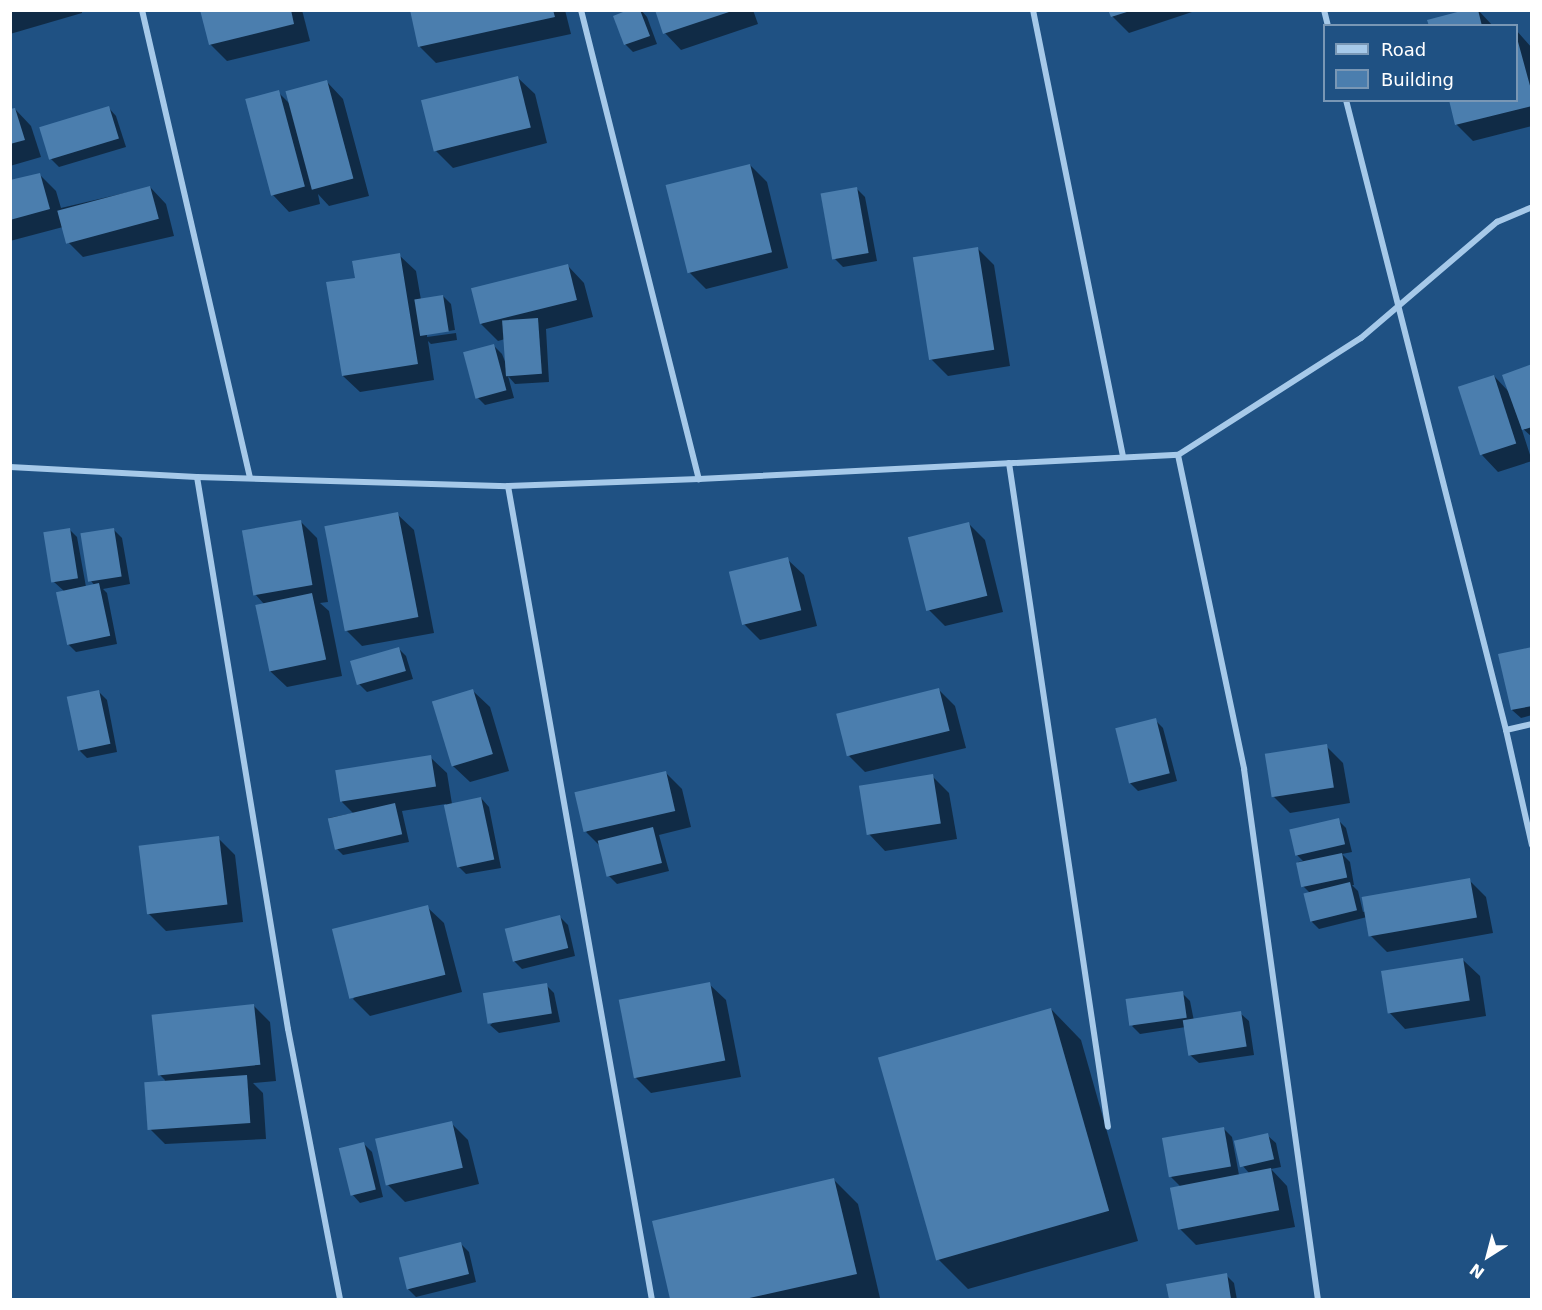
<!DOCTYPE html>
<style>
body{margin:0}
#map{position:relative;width:1542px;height:1310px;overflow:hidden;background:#1f5183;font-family:"DejaVu Sans",sans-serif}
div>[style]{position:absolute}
.shadow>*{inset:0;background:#0007}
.building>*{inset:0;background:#4b7eae;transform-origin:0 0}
.minor>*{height:6px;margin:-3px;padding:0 3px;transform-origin:3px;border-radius:3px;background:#a6c9e9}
span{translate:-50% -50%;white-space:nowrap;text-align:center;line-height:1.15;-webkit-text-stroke:4.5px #1f5183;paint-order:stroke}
.frame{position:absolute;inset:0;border:12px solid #fff;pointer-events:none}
.legend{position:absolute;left:1323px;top:24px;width:195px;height:78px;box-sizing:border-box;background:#1f5183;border:2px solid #7997b5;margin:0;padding:8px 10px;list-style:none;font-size:18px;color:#fff}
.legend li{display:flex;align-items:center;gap:12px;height:30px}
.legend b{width:30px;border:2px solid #7997b5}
.north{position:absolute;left:1458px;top:1226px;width:60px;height:60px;-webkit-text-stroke:4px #1f5183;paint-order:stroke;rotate:216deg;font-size:16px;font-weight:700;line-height:24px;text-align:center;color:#fff}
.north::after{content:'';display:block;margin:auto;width:21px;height:27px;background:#fff;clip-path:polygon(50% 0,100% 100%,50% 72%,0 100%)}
</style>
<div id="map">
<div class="shadow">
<div style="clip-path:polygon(10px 10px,82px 10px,82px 13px,10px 34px)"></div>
<div style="clip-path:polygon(202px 10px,302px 10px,310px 41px,227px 61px,210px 44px)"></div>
<div style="clip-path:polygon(411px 10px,565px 10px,571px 34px,436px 63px,420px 47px)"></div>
<div style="clip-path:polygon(632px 10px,641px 10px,647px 17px,657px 44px,633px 52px,625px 44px)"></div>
<div style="clip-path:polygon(656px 10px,753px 10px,758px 24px,681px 50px,665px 33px)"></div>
<div style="clip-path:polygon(1110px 10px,1198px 10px,1129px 33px,1112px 16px)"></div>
<div style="clip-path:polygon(1471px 10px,1478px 10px,1493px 26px,1430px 26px)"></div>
<div style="clip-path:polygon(1516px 30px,1532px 48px,1532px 126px,1473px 141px,1456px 124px,1516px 100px)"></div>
<div style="clip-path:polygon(518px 78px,535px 94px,547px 143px,453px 168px,436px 151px)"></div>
<div style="clip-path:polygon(327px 82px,343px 99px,369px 196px,329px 206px,318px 194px,320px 204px,289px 212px,273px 195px,278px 92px,290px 104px)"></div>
<div style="clip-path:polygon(108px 107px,116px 116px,126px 147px,59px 167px,51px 159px)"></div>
<div style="clip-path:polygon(15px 109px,31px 126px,41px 157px,10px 166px,10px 111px)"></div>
<div style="clip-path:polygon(750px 165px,767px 182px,788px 268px,706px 289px,689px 272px)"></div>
<div style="clip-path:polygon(39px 174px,56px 191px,61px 208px,150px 187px,166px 204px,174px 236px,83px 257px,67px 241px,63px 227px,10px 241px,10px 182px)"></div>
<div style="clip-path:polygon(857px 189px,865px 197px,877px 261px,843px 267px,835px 259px)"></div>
<div style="clip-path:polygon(977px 248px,994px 265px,1010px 366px,948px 376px,931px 359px)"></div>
<div style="clip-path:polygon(399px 255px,416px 271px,421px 300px,443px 296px,451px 304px,455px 330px,427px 334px,427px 337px,456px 333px,457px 340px,431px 344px,428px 341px,434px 380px,360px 392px,343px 376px,357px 279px)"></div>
<div style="clip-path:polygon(568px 266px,584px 283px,593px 317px,546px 329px,549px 382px,515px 384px,508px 376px,514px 398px,485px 405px,477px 397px,494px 346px,502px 354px,506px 364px,505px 339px,498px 341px,481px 324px)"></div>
<div style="clip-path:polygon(1532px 366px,1532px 437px,1521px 427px,1532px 461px,1498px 472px,1482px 455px,1494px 376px,1510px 393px)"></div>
<div style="clip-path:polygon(397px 514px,414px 530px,434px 633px,362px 646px,345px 629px)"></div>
<div style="clip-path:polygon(300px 521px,317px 538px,328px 602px,320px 603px,329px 611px,342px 676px,287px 687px,270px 671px,264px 604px,255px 594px)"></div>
<div style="clip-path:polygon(968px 523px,985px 540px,1003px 612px,945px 626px,929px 610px)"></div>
<div style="clip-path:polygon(69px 529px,77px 537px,86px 587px,95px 586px,91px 581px,114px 530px,122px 538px,130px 584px,103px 589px,107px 593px,117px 644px,76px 652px,68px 644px,64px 591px,54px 582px)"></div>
<div style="clip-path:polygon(787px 559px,804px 575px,817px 626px,760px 640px,743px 623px)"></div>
<div style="clip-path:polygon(398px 648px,406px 656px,413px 679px,367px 692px,359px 684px)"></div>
<div style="clip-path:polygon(1532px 649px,1532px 715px,1521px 718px,1512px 710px)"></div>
<div style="clip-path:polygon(938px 689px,955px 706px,966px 748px,865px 772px,849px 756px)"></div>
<div style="clip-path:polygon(473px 691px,490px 707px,509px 771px,470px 782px,453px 766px)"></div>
<div style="clip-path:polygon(99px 692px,107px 700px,117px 752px,87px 758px,79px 750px)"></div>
<div style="clip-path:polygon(1155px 720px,1163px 728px,1177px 781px,1138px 791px,1130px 783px)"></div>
<div style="clip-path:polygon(1326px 746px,1343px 763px,1350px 803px,1290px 813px,1273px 796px)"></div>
<div style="clip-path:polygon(430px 757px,447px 773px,452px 804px,481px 798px,489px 807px,501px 868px,466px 874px,458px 866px,446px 804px,402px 811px,409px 842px,343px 855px,335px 847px,329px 818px,353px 813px,342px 802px,337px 772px)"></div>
<div style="clip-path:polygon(665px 772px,682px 789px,691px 827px,659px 835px,669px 871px,617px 884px,609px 876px,602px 848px,586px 832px)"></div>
<div style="clip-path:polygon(932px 776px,949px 793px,957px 839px,885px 851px,869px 834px)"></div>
<div style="clip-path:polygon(1338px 820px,1346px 828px,1352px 852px,1342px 854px,1350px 862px,1354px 885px,1352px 885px,1358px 891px,1363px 912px,1469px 880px,1486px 897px,1493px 933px,1387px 952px,1370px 935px,1367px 917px,1319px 929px,1311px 921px,1310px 893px,1302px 885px,1298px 862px,1303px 861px,1297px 855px)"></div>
<div style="clip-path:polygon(218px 838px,235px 855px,243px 922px,166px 931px,149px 914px)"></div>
<div style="clip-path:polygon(427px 907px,444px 923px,462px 992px,370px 1016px,353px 999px)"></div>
<div style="clip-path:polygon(559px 916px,568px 925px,575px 956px,522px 969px,514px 961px)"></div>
<div style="clip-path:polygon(1463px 960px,1480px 976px,1486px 1016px,1405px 1029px,1389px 1012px)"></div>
<div style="clip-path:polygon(709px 984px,726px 1000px,741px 1077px,651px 1093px,634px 1076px)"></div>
<div style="clip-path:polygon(546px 985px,554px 993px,560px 1022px,499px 1033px,490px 1025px)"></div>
<div style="clip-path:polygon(1182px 993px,1190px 1001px,1194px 1021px,1240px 1013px,1249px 1021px,1254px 1055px,1199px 1063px,1190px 1055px,1186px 1027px,1140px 1034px,1132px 1026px)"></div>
<div style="clip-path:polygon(254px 1006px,270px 1022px,276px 1081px,253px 1083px,263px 1093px,266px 1139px,165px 1144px,148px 1127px,165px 1080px,158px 1073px)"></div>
<div style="clip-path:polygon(1051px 1009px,1081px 1040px,1138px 1241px,968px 1289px,937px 1258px)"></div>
<div style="clip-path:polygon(451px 1123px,468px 1140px,479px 1184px,405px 1202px,388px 1185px)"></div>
<div style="clip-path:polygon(1224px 1129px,1232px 1137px,1239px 1175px,1249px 1173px,1242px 1165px,1267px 1135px,1276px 1143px,1281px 1167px,1271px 1169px,1287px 1186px,1295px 1227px,1196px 1245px,1179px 1228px,1180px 1186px,1171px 1177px)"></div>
<div style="clip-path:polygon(363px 1143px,372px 1152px,383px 1197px,360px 1203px,352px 1194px)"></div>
<div style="clip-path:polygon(834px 1180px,858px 1204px,880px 1298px,672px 1300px,654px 1222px)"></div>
<div style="clip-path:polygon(461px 1244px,469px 1252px,476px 1282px,416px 1297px,408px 1289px)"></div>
<div style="clip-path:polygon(1226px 1275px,1234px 1283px,1237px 1300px,1170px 1300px,1168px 1285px)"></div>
</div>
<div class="building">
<div style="clip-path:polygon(200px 10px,291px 10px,294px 24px,209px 45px)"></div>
<div style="clip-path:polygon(410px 10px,553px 10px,555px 17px,418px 47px)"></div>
<div style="clip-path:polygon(628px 10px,640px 10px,650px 36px,624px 45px,613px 16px)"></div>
<div style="clip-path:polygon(655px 10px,732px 10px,732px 11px,663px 34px)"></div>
<div style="clip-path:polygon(1108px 10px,1130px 10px,1130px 11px,1111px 17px)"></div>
<div style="clip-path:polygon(1465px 10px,1478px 10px,1482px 26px,1429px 26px,1427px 20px)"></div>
<div style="clip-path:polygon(1517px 38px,1532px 93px,1532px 106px,1455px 125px,1449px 100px,1516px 100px)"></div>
<div style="left:518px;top:76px;width:53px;height:100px;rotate:76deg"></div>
<div style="left:327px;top:80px;width:102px;height:43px;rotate:75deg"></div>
<div style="left:279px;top:90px;width:100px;height:35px;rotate:75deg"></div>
<div style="left:109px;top:106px;width:34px;height:73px;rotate:73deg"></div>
<div style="clip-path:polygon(15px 108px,25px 140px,10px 144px,10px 109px)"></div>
<div style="left:750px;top:164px;width:91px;height:87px;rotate:76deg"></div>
<div style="clip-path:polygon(40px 173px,50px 209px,10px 220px,10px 180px)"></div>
<div style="left:150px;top:186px;width:34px;height:96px;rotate:75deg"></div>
<div style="left:857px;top:187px;width:67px;height:37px;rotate:80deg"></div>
<div style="left:978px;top:247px;width:104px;height:66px;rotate:81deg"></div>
<div style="clip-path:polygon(400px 253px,418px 364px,342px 376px,326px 282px,355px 278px,352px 261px)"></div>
<div style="left:568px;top:264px;width:37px;height:100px;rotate:76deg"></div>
<div style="left:443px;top:295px;width:37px;height:29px;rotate:81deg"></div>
<div style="left:538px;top:318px;width:56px;height:36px;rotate:86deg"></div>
<div style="left:494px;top:344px;width:48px;height:32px;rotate:75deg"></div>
<div style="clip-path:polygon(1532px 364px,1532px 427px,1522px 430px,1502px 375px)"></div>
<div style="left:1494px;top:375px;width:72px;height:38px;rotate:72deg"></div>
<div style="left:398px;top:512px;width:107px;height:75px;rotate:79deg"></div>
<div style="left:301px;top:520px;width:66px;height:60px;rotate:80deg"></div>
<div style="left:969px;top:522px;width:76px;height:63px;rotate:76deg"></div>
<div style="left:70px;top:528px;width:51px;height:27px;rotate:81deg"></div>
<div style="left:114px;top:528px;width:49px;height:34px;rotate:81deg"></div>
<div style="left:788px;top:557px;width:55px;height:61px;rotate:76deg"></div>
<div style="left:99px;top:583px;width:54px;height:44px;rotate:78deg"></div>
<div style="left:312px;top:593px;width:68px;height:58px;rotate:78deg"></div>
<div style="left:399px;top:647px;width:25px;height:51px;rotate:74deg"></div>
<div style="clip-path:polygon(1532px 647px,1532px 706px,1511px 710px,1498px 654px)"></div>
<div style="left:939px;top:688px;width:44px;height:106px;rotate:76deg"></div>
<div style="left:473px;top:689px;width:68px;height:43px;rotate:73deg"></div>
<div style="left:99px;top:690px;width:55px;height:33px;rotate:78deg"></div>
<div style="left:1156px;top:718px;width:57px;height:42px;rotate:76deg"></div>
<div style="left:1327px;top:744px;width:44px;height:63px;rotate:81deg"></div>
<div style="left:431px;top:755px;width:32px;height:97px;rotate:81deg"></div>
<div style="left:666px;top:771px;width:41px;height:94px;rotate:77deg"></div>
<div style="left:933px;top:774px;width:50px;height:75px;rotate:81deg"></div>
<div style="left:481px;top:797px;width:64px;height:38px;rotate:78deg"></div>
<div style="left:395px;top:803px;width:32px;height:69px;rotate:77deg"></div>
<div style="left:1339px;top:818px;width:27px;height:51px;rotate:77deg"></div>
<div style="left:653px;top:827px;width:37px;height:57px;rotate:76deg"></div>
<div style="left:219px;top:836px;width:69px;height:81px;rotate:83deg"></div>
<div style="left:1342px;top:853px;width:25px;height:47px;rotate:78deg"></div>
<div style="left:1470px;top:878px;width:40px;height:110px;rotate:80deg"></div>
<div style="left:1350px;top:882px;width:29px;height:48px;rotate:76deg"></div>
<div style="left:428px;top:905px;width:72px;height:99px;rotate:76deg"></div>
<div style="left:560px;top:915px;width:34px;height:57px;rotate:76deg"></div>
<div style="left:1463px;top:958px;width:43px;height:83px;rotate:81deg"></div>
<div style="left:710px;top:982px;width:80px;height:93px;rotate:79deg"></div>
<div style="left:547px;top:983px;width:31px;height:65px;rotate:81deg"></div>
<div style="left:1183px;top:991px;width:27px;height:58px;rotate:82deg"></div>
<div style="left:254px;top:1004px;width:61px;height:103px;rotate:84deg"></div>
<div style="left:1051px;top:1008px;width:211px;height:180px;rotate:74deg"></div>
<div style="left:1241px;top:1011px;width:36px;height:59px;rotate:81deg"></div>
<div style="left:247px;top:1075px;width:48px;height:103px;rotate:86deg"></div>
<div style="left:452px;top:1121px;width:48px;height:79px;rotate:77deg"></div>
<div style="left:1224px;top:1127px;width:40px;height:63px;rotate:80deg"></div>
<div style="left:1268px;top:1133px;width:27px;height:35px;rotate:77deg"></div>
<div style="left:364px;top:1142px;width:49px;height:26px;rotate:76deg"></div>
<div style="left:1271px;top:1168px;width:43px;height:103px;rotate:79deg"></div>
<div style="clip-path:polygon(834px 1178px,857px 1274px,745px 1299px,670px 1299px,652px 1221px)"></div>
<div style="left:461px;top:1242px;width:33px;height:64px;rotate:76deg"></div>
<div style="clip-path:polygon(1227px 1273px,1231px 1299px,1169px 1299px,1166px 1284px)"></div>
</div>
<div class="minor">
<div style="left:142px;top:10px;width:480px;rotate:77deg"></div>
<div style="left:581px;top:10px;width:484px;rotate:75.9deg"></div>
<div style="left:1033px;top:10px;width:456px;rotate:78.6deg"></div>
<div style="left:1324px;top:10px;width:16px;rotate:76deg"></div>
<div style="left:1346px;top:100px;width:650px;rotate:75.75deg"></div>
<div style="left:1506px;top:730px;width:118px;rotate:77.3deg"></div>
<div style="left:1178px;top:455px;width:321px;rotate:78.1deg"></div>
<div style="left:1244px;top:769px;width:536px;rotate:82.07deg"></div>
<div style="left:1009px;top:463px;width:671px;rotate:81.52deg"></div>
<div style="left:10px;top:467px;width:187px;rotate:3.1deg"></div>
<div style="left:197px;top:477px;width:311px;rotate:1.7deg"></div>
<div style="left:508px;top:486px;width:191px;rotate:-2.1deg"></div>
<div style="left:699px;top:479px;width:480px;rotate:-2.9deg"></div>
<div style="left:1178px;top:455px;width:217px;rotate:-32.6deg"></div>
<div style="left:1361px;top:338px;width:179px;rotate:-40.5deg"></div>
<div style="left:1497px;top:222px;width:38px;rotate:-23deg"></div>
<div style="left:197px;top:477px;width:559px;rotate:80.64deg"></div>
<div style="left:288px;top:1029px;width:276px;rotate:79.1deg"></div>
<div style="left:508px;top:486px;width:827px;rotate:79.97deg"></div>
<div style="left:1506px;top:730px;width:27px;rotate:-13deg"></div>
</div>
<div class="frame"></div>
<ul class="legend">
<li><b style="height:8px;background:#a6c9e9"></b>Road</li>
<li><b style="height:16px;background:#4b7eae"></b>Building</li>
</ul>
<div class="north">N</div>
</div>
